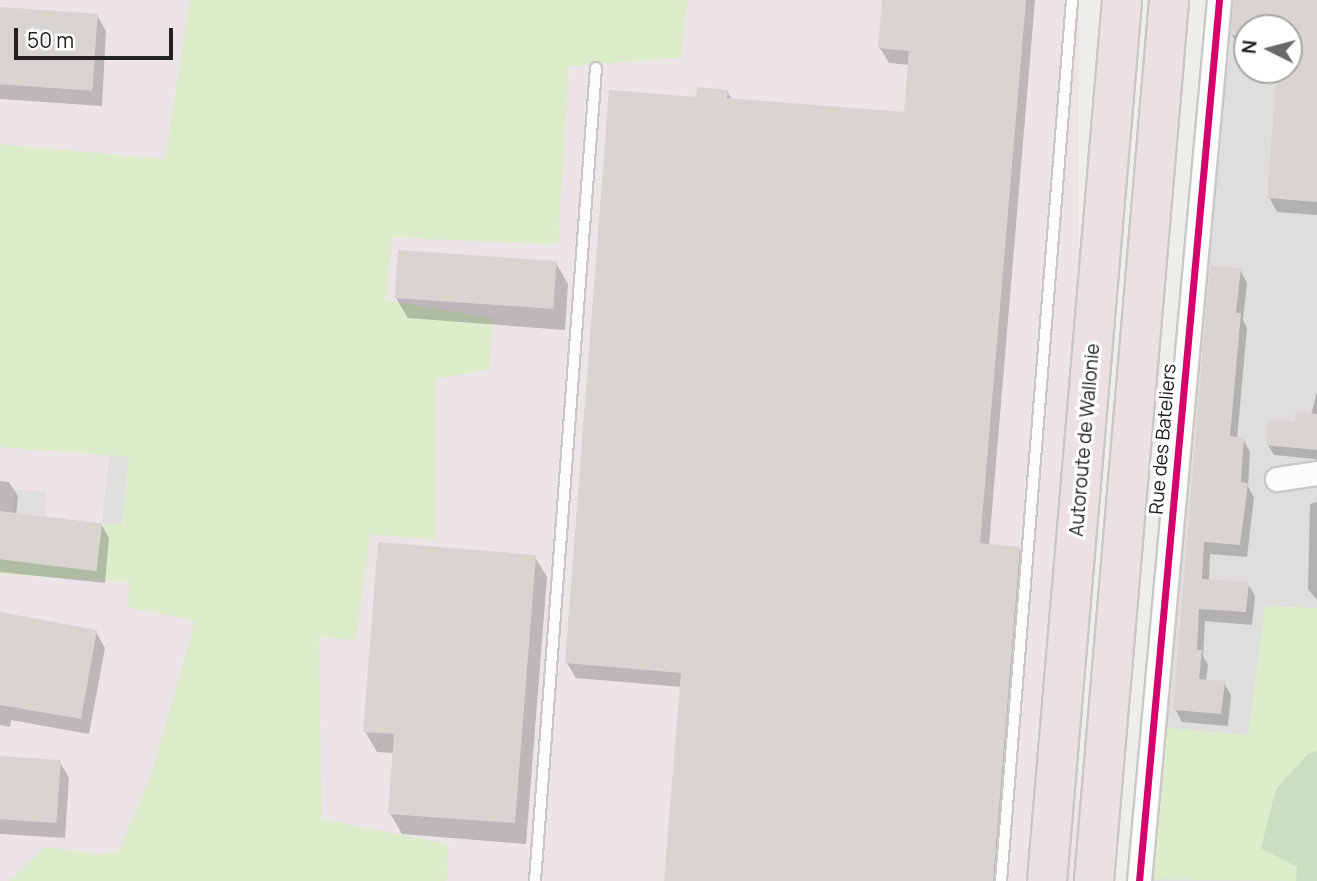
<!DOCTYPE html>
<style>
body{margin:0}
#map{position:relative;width:1317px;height:881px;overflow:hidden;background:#f0eeeb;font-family:Manrope,sans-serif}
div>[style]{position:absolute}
.residential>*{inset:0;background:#dfdedc}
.industrial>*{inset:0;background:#ede4e9;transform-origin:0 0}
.grass>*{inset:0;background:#ddeccb}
.forest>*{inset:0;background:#cbdec1}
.parking>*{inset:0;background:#e0dfde;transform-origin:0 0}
.shadow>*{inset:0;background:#0003}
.building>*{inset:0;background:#d7d4d2;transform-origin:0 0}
.roads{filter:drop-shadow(2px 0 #c9c8c7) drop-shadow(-2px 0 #c9c8c7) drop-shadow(0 2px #c9c8c7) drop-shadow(0 -2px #c9c8c7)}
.service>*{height:10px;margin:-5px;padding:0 5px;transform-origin:5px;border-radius:5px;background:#fdfcfc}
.minor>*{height:23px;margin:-11.5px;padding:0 11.5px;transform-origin:11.5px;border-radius:11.5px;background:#fdfcfc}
.motorway>*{height:38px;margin:-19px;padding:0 19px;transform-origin:19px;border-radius:19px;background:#ece0e2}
.cycleway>*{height:7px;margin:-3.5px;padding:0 3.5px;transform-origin:3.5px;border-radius:3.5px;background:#d6006c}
span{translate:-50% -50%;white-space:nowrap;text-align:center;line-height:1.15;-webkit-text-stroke:6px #fff;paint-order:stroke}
.street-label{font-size:19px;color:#222}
.north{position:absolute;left:1233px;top:14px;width:70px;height:70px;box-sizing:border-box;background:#fff;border:2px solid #a7a7a7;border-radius:50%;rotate:276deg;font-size:19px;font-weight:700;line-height:28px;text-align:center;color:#222}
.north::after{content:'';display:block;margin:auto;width:24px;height:32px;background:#6a6968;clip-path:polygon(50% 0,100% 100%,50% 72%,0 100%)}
.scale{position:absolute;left:14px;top:28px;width:159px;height:32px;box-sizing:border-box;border:4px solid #222;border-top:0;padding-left:9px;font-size:21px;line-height:24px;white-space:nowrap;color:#222;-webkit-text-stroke:5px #fff;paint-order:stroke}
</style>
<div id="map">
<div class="residential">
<div style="clip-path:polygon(evenodd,1207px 0,1317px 0,1317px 881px,1129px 881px,1207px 0,1247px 28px,1289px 28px,1289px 70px,1247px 70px,1247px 28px)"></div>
</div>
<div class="industrial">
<div style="left:0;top:0;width:1079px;height:881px"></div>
</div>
<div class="grass">
<div style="clip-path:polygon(190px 0,687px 0,681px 58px,569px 66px,558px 245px,392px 237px,386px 300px,493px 318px,489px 370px,435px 379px,435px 540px,370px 534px,356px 640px,319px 637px,322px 819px,449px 844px,446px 881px,9px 881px,45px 847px,103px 854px,118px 852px,151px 776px,195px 621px,128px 607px,130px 582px,0 574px,0 559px,97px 569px,102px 523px,122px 524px,129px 457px,0 447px,0 144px,165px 159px)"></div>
<div style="clip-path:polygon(1265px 606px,1317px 608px,1317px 751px,1308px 754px,1296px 881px,1146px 879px,1161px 727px,1248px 735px)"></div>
</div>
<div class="forest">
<div style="clip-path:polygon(1317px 751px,1317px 881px,1296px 881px,1297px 867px,1261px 848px,1276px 789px,1308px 754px)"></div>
</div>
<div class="parking">
<div style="left:109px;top:455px;width:20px;height:68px;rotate:6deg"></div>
<div style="left:15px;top:489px;width:32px;height:24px;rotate:5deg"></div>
</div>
<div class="shadow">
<div style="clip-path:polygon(884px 0,1035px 0,989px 546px,1019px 549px,1028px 564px,1004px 881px,666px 881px,682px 687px,576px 678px,567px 663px,698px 99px,727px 91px,732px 100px,906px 114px,910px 65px,889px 63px,880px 48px)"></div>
<div style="clip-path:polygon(1234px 0,1317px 0,1317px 215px,1277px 212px,1269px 197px,1279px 70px,1289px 70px,1289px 28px,1247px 28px,1247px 50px,1240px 49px,1232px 35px)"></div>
<div style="clip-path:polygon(0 8px,97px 15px,106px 31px,102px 106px,0 99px)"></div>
<div style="clip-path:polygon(556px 263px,568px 284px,565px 330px,408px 318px,396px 298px)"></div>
<div style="clip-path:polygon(1240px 270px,1247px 283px,1243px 320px,1247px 328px,1237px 439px,1243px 439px,1250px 452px,1248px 487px,1254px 497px,1247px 557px,1210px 554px,1209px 581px,1248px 584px,1255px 596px,1252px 625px,1205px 621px,1203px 656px,1208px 665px,1206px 681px,1224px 683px,1231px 695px,1228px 726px,1182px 722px,1175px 709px)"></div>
<div style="clip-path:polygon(1317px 391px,1317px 463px,1315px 459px,1274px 455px,1268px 445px,1311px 415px)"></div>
<div style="clip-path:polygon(0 481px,9px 482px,18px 496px,16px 515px,101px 524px,109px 538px,105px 583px,0 572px)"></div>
<div style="clip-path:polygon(1317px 502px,1317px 600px,1308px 589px,1310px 504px)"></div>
<div style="clip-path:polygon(535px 557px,547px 577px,526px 844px,402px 834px,390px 813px,395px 753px,377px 752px,365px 731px)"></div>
<div style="clip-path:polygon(0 614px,96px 632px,105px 648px,89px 734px,11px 720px,10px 727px,0 725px)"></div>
<div style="clip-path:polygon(0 758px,60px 762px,69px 778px,65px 838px,0 834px)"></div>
</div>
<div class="building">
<div style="clip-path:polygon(882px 0,1026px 0,980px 543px,1020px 547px,993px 881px,664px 881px,681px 673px,565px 663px,609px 90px,696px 97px,697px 87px,728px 90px,727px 98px,904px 112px,909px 51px,878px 48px)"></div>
<div style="clip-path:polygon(1233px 0,1317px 0,1317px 202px,1267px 198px,1277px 70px,1289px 70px,1289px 28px,1247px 28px,1247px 37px,1230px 35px)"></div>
<div style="left:0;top:7px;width:98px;height:77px;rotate:4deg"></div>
<div style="left:398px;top:250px;width:159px;height:48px;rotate:4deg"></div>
<div style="clip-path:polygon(1210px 266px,1241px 268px,1236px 313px,1241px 313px,1230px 436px,1244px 438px,1241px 482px,1248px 483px,1240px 545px,1204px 542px,1202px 579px,1249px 582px,1246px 612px,1199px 609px,1197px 650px,1202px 650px,1199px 679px,1225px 681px,1221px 714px,1173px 710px)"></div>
<div style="clip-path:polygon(1296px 412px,1317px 414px,1317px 450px,1266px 445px,1268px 419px,1295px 422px)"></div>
<div style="left:0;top:511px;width:103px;height:48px;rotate:7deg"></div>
<div style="clip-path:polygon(378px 542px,536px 555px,515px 823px,388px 814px,394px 734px,363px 732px)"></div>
<div style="clip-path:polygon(0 612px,97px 630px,81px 719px,0 705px)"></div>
<div style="left:0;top:756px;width:61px;height:63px;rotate:4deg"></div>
</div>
<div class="roads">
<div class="service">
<div style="left:535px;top:881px;width:815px;rotate:-85.71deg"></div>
<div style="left:1001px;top:881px;width:884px;rotate:-85.39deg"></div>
</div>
<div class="minor">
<div style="left:1277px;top:479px;width:40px;rotate:-8.5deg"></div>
<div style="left:1139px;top:881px;width:885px;rotate:-84.81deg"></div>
</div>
<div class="motorway">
<div style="left:1047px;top:881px;width:884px;rotate:-85.13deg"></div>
<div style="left:1094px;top:881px;width:884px;rotate:-85.13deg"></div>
</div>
</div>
<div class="cycleway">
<div style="left:1139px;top:881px;width:885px;rotate:-84.81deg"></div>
</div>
<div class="street-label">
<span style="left:1163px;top:439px;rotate:-85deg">Rue des Bateliers</span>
<span style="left:1085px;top:440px;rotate:-85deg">Autoroute de Wallonie</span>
</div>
<div class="north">N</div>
<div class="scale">50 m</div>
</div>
